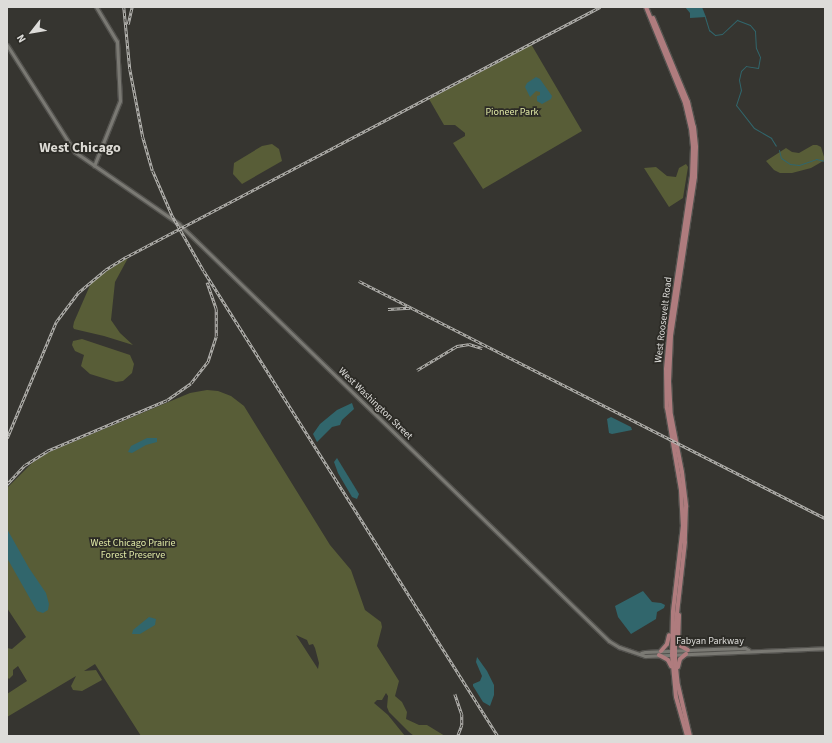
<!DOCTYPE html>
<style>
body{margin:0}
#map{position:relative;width:832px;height:743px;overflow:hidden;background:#363530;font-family:"Source Sans 3",sans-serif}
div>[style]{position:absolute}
.green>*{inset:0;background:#585d37}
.water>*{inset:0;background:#31666c}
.stream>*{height:1px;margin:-0.5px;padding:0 0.5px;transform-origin:0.5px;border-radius:0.5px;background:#31666c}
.roads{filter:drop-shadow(1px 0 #53524e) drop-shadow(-1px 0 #53524e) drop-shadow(0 1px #53524e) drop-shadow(0 -1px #53524e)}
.tertiary>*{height:2.5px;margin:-1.25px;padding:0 1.25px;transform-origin:1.25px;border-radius:1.25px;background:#7a7973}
.secondary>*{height:3px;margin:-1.5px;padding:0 1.5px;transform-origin:1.5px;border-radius:1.5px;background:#7a7973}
.primary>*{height:4px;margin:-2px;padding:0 2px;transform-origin:2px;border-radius:2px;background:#af7c7e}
.rail>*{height:2.5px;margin-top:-1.25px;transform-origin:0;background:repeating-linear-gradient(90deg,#2c2b26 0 3px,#b6b5b1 0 6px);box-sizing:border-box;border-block:1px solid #b6b5b1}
span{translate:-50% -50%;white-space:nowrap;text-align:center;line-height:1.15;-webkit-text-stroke:3.5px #2c2b26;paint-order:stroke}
.park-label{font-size:10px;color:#e0e9a6}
.street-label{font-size:10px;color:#dddcd9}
.district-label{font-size:14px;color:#dcdad4;font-weight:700}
.frame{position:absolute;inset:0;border:8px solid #dddcd9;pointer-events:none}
.north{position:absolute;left:12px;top:12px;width:40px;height:40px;-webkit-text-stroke:3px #2c2b26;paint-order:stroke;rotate:239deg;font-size:11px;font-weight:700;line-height:16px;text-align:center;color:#dddcd9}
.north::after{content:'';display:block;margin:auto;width:14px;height:18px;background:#dddcd9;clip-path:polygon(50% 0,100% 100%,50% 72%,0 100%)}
</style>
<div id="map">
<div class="green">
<div style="clip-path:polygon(531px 44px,582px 131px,483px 189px,453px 143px,465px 136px,465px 133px,455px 125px,444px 125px,429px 99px,505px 59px)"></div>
<div style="clip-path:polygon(272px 144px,279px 149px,282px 161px,242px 184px,233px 174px,234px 163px,262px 146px)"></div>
<div style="clip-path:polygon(813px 145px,817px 145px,821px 147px,825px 160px,811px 168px,792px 173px,780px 173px,774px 170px,766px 161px,786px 148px,792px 152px,799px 153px)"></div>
<div style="clip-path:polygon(686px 164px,688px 167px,683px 198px,669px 207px,644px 168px,656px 167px,667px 176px,676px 177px,679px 168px)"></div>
<div style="clip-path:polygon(128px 258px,115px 282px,111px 320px,120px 333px,133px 345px,104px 336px,74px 329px,73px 327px,74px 322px,91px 283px,105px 272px)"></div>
<div style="clip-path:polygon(82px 339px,130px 355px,134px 364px,132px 373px,123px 381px,116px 382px,90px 374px,81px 366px,84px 355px,75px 351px,72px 345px,73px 341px)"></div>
<div style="clip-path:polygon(evenodd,207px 390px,218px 391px,231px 396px,244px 406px,330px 545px,351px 570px,365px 610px,381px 622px,382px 627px,377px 646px,399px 681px,395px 696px,402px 702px,407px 712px,406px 719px,419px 725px,427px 725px,445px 736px,414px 736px,409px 732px,389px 712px,387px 707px,388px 696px,386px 693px,382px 700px,377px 700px,374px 703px,388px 715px,405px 736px,141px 736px,95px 664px,84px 671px,96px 670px,102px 680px,82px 691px,73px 690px,71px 686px,76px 676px,7px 717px,7px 694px,27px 681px,18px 666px,13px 670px,13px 675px,9px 679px,7px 677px,7px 648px,12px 649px,26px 637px,7px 608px,7px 488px,32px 463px,49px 452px,190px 393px,207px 390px,296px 635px,307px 640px,309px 645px,313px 644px,315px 648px,319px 663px,318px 669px,296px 635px)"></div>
</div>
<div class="water">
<div style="clip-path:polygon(685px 7px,702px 7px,706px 17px,690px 18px,690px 13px)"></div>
<div style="clip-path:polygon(536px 77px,540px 79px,552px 96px,551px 99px,542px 104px,537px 101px,537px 96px,540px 95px,540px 92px,536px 91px,530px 97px,525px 87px,527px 83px)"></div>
<div style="clip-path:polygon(352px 403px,354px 409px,342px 420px,340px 425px,332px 427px,317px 442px,313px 434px,320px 424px,337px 410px)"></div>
<div style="clip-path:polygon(611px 417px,631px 427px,632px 430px,612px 434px,609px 433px,607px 419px)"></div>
<div style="clip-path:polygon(147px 438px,157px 438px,157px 442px,146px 445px,132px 453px,128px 452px,131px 446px)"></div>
<div style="clip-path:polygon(337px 458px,359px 494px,357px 499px,352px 497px,338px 473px,334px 462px)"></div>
<div style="clip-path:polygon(7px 529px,29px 568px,46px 593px,49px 604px,48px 610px,43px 613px,37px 611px,7px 558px)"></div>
<div style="clip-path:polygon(643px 591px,652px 602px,661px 603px,665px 605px,664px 608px,657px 612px,656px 619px,631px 634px,618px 617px,615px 606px)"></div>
<div style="clip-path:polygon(149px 617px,156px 619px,155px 625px,140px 634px,132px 634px,133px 630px)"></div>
<div style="clip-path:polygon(477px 657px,487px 671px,494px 685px,494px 695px,490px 706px,483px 702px,473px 686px,473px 684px,480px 681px,482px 676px,476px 662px)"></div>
</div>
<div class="stream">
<div style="left:705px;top:17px;width:14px;rotate:73deg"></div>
<div style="left:709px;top:30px;width:8px;rotate:40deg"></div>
<div style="left:715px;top:35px;width:7px;rotate:-8deg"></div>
<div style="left:722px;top:34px;width:21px;rotate:-43deg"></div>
<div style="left:737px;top:20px;width:14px;rotate:21deg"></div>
<div style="left:750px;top:25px;width:8px;rotate:50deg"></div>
<div style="left:755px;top:31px;width:17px;rotate:87deg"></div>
<div style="left:756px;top:48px;width:10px;rotate:66deg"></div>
<div style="left:760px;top:57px;width:11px;rotate:100deg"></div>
<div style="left:758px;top:68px;width:12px;rotate:-171deg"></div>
<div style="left:746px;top:66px;width:7px;rotate:135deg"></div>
<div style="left:741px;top:71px;width:9px;rotate:103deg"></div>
<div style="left:739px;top:80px;width:10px;rotate:79deg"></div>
<div style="left:741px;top:90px;width:16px;rotate:108deg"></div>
<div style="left:736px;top:105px;width:29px;rotate:52deg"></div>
<div style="left:754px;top:128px;width:20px;rotate:30deg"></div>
<div style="left:771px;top:138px;width:9px;rotate:58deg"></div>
<div style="left:779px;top:150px;width:8px;rotate:76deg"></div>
<div style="left:781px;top:158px;width:11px;rotate:34deg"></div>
<div style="left:790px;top:164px;width:9px;rotate:6deg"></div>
<div style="left:799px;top:165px;width:18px;rotate:-19deg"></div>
<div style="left:816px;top:159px;width:9px;rotate:13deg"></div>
</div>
<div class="roads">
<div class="tertiary">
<div style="left:94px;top:166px;width:70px;rotate:-68.2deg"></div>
<div style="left:120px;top:101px;width:59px;rotate:-92.9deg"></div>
<div style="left:117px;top:42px;width:41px;rotate:-121deg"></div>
</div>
<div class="secondary">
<div style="left:7px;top:45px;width:127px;rotate:57.6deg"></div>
<div style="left:75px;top:152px;width:126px;rotate:34.7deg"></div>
<div style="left:179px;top:224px;width:599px;rotate:44.12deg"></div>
<div style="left:609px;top:641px;width:12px;rotate:31deg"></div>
<div style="left:619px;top:647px;width:28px;rotate:19deg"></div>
<div style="left:645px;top:656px;width:180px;rotate:-2.5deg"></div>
<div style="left:641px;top:653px;width:4px;rotate:-14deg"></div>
<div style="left:645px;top:652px;width:68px;rotate:-2.5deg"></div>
<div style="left:713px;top:649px;width:32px;rotate:-2deg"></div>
<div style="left:745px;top:648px;width:4px;rotate:27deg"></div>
</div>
<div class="primary">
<div style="left:646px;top:7px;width:104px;rotate:67.9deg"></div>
<div style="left:685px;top:103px;width:26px;rotate:77deg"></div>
<div style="left:691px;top:128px;width:19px;rotate:84deg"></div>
<div style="left:693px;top:147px;width:29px;rotate:92deg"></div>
<div style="left:692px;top:176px;width:151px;rotate:98.4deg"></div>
<div style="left:670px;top:325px;width:44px;rotate:95.2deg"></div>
<div style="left:666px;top:369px;width:39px;rotate:89deg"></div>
<div style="left:667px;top:408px;width:83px;rotate:80.3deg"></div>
<div style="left:681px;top:490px;width:35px;rotate:87deg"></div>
<div style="left:683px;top:525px;width:88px;rotate:96.6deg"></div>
<div style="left:673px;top:612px;width:43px;rotate:91.3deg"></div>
<div style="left:672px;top:655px;width:42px;rotate:84.6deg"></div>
<div style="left:676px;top:697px;width:41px;rotate:74.2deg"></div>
<div style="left:653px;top:18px;width:91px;rotate:67.4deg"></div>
<div style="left:688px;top:102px;width:26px;rotate:77deg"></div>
<div style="left:694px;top:127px;width:20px;rotate:84deg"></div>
<div style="left:696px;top:147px;width:30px;rotate:92deg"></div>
<div style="left:695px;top:177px;width:161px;rotate:98.6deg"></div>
<div style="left:671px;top:336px;width:45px;rotate:92.5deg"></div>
<div style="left:669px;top:381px;width:34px;rotate:87deg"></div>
<div style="left:671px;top:415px;width:58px;rotate:79.1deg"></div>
<div style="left:682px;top:472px;width:35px;rotate:83deg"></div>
<div style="left:686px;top:507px;width:35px;rotate:92deg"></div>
<div style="left:685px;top:542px;width:90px;rotate:96.4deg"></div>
<div style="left:675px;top:631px;width:27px;rotate:90deg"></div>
<div style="left:675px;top:658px;width:27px;rotate:84deg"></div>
<div style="left:678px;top:685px;width:52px;rotate:76.8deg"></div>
<div style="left:679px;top:615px;width:25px;rotate:92deg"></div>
<div style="left:678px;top:640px;width:7px;rotate:63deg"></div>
<div style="left:681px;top:646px;width:8px;rotate:30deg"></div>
<div style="left:661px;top:651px;width:9px;rotate:-49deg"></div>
<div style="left:667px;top:644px;width:9px;rotate:-77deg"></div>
<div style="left:659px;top:655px;width:10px;rotate:29deg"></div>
<div style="left:668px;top:660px;width:7px;rotate:63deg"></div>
<div style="left:678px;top:667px;width:8px;rotate:-76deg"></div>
<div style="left:680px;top:659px;width:8px;rotate:-40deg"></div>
</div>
</div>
<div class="rail">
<div style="left:124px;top:7px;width:62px;rotate:84.5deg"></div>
<div style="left:130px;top:69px;width:69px;rotate:79.2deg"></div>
<div style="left:143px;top:137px;width:35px;rotate:74deg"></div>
<div style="left:153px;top:171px;width:48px;rotate:66.6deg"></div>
<div style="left:172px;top:215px;width:64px;rotate:60.3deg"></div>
<div style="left:204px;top:271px;width:550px;rotate:57.7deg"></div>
<div style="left:128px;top:24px;width:17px;rotate:-77deg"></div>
<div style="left:359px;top:281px;width:523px;rotate:26.96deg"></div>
<div style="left:388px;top:309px;width:22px;rotate:-3deg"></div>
<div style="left:417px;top:370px;width:47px;rotate:-31deg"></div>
<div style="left:457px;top:346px;width:12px;rotate:-9deg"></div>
<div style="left:469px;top:344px;width:14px;rotate:17deg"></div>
<div style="left:7px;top:438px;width:126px;rotate:-67.1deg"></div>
<div style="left:56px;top:322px;width:38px;rotate:-53deg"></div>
<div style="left:79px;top:292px;width:34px;rotate:-40deg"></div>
<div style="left:105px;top:270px;width:25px;rotate:-32deg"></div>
<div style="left:126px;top:257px;width:536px;rotate:-27.81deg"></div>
<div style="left:7px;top:484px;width:26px;rotate:-47deg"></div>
<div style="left:25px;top:465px;width:26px;rotate:-32deg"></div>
<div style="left:47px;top:451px;width:130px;rotate:-23deg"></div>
<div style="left:167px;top:400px;width:29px;rotate:-35deg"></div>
<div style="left:191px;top:383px;width:28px;rotate:-52deg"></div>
<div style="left:208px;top:361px;width:26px;rotate:-72deg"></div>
<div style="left:216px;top:336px;width:27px;rotate:-90deg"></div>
<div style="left:216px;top:309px;width:28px;rotate:-109deg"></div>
<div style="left:455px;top:694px;width:21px;rotate:71deg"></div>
<div style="left:462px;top:714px;width:11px;rotate:90deg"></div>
<div style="left:462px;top:725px;width:12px;rotate:110deg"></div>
</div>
<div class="park-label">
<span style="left:512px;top:113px">Pioneer Park</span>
<span style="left:133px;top:549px">West Chicago Prairie<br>Forest Preserve</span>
</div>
<div class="street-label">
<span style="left:664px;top:320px;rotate:-83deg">West Roosevelt Road</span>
<span style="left:375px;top:404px;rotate:44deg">West Washington Street</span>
<span style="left:710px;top:642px">Fabyan Parkway</span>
</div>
<div class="district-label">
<span style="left:80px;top:148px">West Chicago</span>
</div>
<div class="frame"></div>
<div class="north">N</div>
</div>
